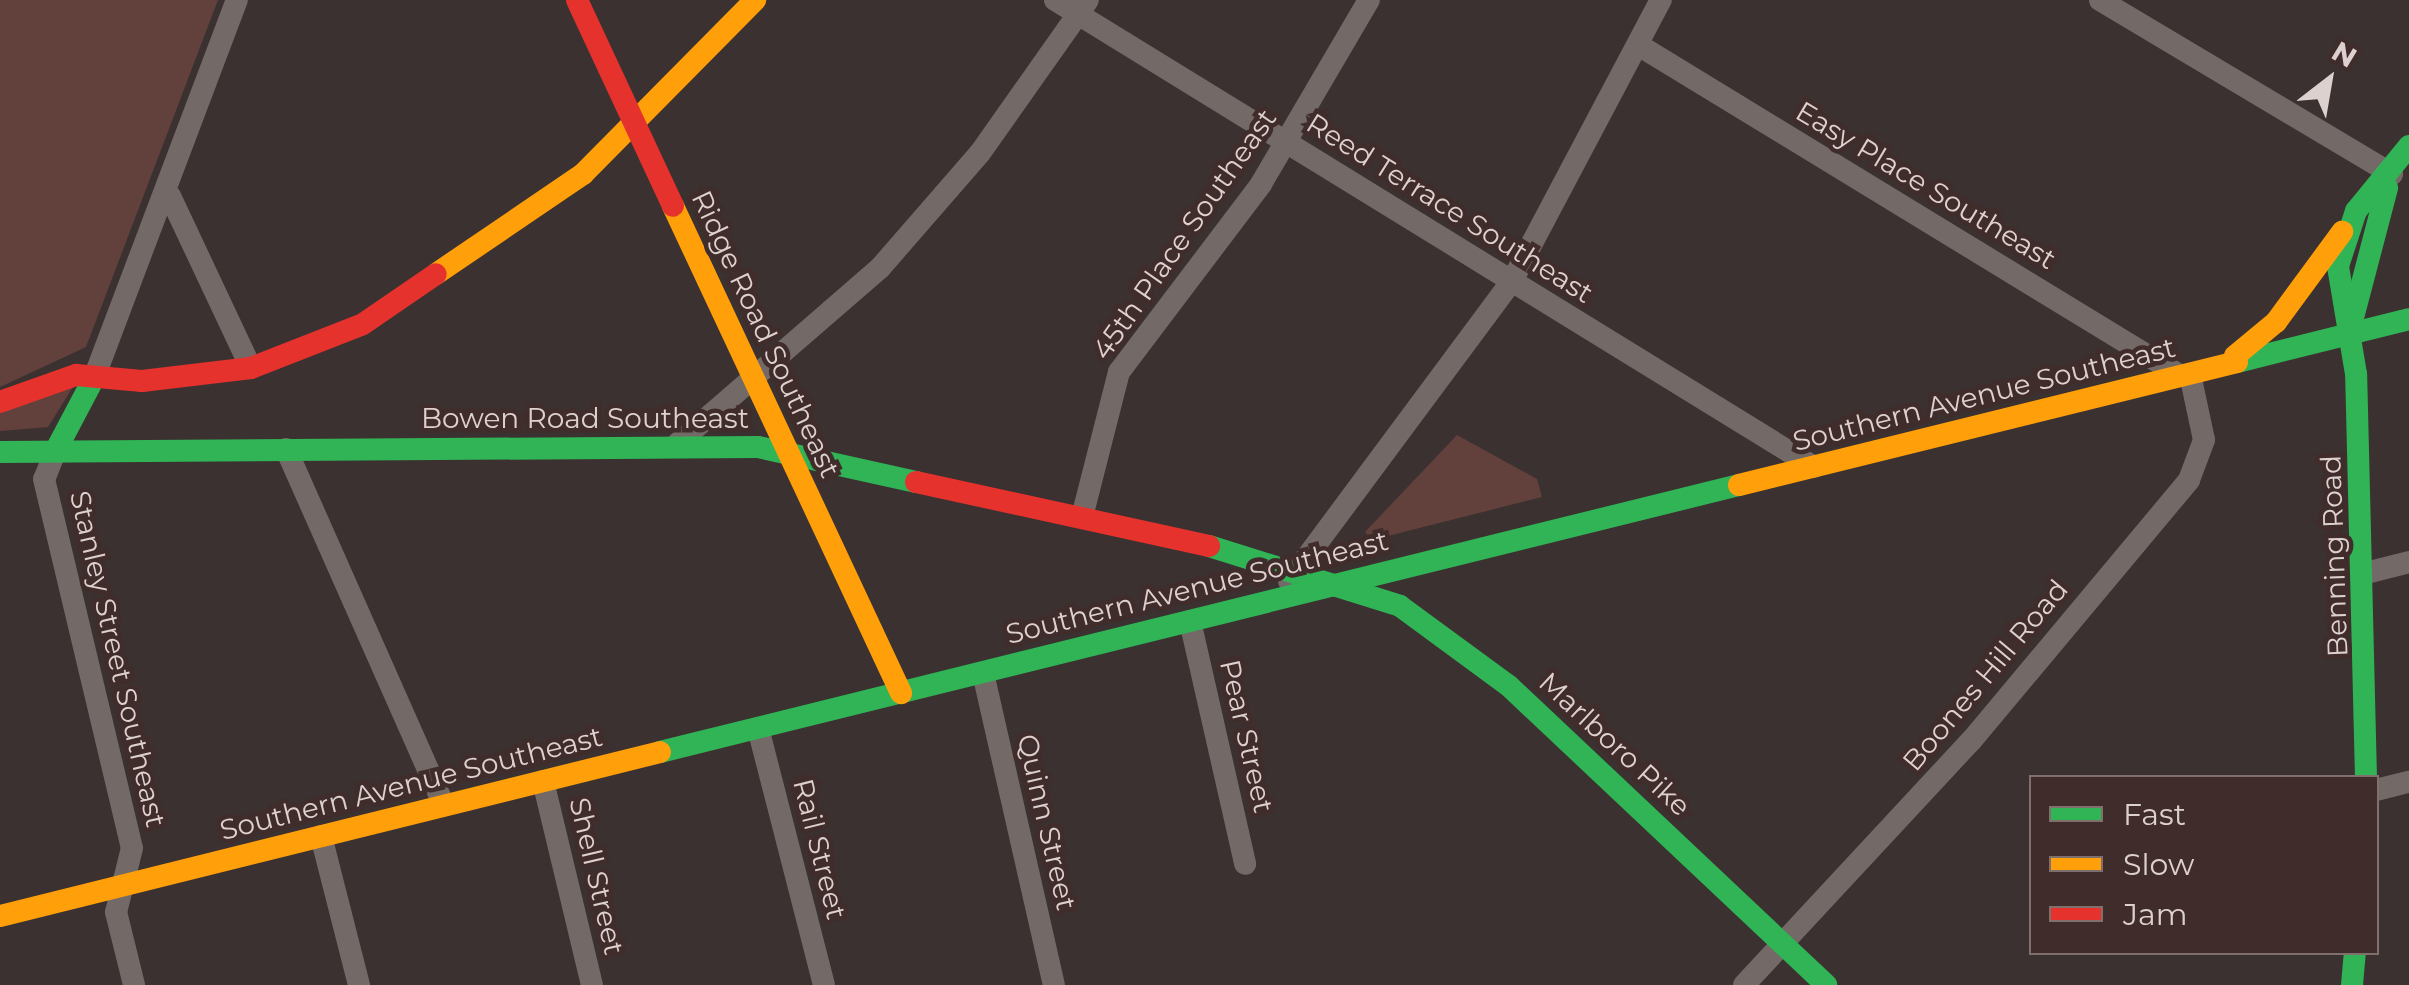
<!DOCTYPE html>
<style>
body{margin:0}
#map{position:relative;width:2409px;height:985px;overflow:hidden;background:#3b3130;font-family:Montserrat,sans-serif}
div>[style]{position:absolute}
.green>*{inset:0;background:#62413d}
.street>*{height:22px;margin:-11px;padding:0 11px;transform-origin:11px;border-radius:11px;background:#736a68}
.fast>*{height:22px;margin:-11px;padding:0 11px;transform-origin:11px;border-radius:11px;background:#30b455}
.slow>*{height:22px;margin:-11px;padding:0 11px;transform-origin:11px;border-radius:11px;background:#ff9f0a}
.jam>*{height:22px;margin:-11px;padding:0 11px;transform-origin:11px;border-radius:11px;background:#e5322d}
span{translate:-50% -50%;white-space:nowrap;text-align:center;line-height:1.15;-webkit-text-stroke:9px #402d2b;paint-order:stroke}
.street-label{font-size:28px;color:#ddd1cf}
.legend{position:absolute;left:2029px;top:775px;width:350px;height:180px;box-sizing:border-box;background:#402d2b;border:2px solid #7f6f6d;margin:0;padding:12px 18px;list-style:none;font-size:30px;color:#ddd1cf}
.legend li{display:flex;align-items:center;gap:20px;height:50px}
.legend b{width:50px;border:2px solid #7f6f6d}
.north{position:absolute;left:2279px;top:30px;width:100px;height:100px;-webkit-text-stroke:8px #402d2b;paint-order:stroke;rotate:31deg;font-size:28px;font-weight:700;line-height:40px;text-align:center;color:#ddd1cf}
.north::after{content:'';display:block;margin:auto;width:35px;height:45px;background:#ddd1cf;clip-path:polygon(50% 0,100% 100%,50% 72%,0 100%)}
</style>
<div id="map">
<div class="green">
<div style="clip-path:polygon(0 0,218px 0,86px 347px,0 387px)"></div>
<div style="clip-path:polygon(73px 387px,48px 427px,0 431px,0 412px)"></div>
<div style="clip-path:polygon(1457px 435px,1537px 479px,1542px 497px,1372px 540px,1365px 532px)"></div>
</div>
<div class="street">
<div style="left:1055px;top:0;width:891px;rotate:31.6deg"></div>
<div style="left:2100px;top:0;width:340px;rotate:30.8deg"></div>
<div style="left:1640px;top:46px;width:634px;rotate:31.38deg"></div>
<div style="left:170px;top:196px;width:190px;rotate:64.8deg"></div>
<div style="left:94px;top:378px;width:404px;rotate:-69.3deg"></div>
<div style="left:678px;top:443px;width:267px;rotate:-40.9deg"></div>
<div style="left:880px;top:268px;width:152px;rotate:-49deg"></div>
<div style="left:980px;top:153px;width:187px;rotate:-54.8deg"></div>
<div style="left:286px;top:449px;width:390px;rotate:66.1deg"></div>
<div style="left:56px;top:450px;width:31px;rotate:112deg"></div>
<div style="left:44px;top:479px;width:379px;rotate:76.6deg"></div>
<div style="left:132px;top:848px;width:66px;rotate:104deg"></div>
<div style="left:116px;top:912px;width:75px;rotate:76.1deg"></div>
<div style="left:1082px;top:517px;width:150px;rotate:-75.7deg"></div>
<div style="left:1119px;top:372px;width:236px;rotate:-52.9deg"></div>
<div style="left:1261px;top:184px;width:213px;rotate:-59.6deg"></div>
<div style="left:2366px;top:573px;width:44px;rotate:-14.3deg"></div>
<div style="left:1289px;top:581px;width:374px;rotate:-53.4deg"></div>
<div style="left:1512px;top:281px;width:318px;rotate:-62.1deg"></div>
<div style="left:1190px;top:621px;width:249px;rotate:77.2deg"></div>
<div style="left:983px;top:673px;width:320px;rotate:77.2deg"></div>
<div style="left:758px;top:728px;width:265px;rotate:75.6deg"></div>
<div style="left:543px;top:781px;width:210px;rotate:76.5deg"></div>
<div style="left:2376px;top:790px;width:34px;rotate:-14deg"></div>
<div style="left:321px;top:836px;width:154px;rotate:75.7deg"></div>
<div style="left:1744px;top:985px;width:333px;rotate:-47.1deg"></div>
<div style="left:1971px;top:741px;width:340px;rotate:-50.1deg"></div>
<div style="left:2189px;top:480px;width:43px;rotate:-69.4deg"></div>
<div style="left:2204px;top:440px;width:67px;rotate:-102deg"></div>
</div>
<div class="fast">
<div style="left:2349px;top:333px;width:150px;rotate:-75.3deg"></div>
<div style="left:2237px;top:362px;width:177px;rotate:-14deg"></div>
<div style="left:56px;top:450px;width:81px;rotate:-62.2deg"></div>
<div style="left:0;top:452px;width:758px;rotate:-0.38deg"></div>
<div style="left:758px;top:447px;width:162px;rotate:12.5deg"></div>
<div style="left:1209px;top:546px;width:200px;rotate:17.4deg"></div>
<div style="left:1400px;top:606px;width:135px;rotate:36.3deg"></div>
<div style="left:1509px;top:686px;width:436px;rotate:43.3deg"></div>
<div style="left:660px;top:752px;width:1112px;rotate:-13.9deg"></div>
<div style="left:2366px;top:778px;width:404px;rotate:-91.4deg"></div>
<div style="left:2356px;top:374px;width:109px;rotate:-99.5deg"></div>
<div style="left:2338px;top:266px;width:58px;rotate:-71.9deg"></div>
<div style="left:2356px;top:211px;width:84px;rotate:-50.8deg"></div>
<div style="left:2352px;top:985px;width:33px;rotate:-85deg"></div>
</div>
<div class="slow">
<div style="left:673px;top:206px;width:538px;rotate:64.91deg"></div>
<div style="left:436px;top:274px;width:178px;rotate:-34.2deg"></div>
<div style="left:583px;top:174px;width:245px;rotate:-45.3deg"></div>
<div style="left:2235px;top:356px;width:53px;rotate:-39.7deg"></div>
<div style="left:2276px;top:322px;width:112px;rotate:-53.7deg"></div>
<div style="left:1739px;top:485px;width:513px;rotate:-13.87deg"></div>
<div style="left:0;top:916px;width:680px;rotate:-13.95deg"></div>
</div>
<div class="jam">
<div style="left:577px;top:0;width:227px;rotate:65deg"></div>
<div style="left:0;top:402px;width:81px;rotate:-19.6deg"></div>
<div style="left:76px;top:375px;width:66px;rotate:5.2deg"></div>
<div style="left:142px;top:381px;width:110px;rotate:-6.8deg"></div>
<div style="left:251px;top:368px;width:120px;rotate:-21.4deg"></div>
<div style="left:363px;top:324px;width:88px;rotate:-34.4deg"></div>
<div style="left:916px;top:482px;width:300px;rotate:12.3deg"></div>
</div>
<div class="street-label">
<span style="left:1926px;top:185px;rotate:31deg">Easy Place Southeast</span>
<span style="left:1450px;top:208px;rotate:32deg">Reed Terrace Southeast</span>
<span style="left:1184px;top:234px;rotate:-55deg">45th Place Southeast</span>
<span style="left:766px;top:334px;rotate:65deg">Ridge Road Southeast</span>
<span style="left:1984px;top:394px;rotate:-14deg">Southern Avenue Southeast</span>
<span style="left:585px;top:418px">Bowen Road Southeast</span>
<span style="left:2334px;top:556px;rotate:-92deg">Benning Road</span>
<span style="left:1197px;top:587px;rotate:-14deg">Southern Avenue Southeast</span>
<span style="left:118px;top:659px;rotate:77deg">Stanley Street Southeast</span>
<span style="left:1985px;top:675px;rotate:-50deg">Boones Hill Road</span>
<span style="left:1247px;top:736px;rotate:77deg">Pear Street</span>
<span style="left:1615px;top:744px;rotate:43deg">Marlboro Pike</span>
<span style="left:411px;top:783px;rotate:-14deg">Southern Avenue Southeast</span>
<span style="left:1047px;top:822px;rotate:77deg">Quinn Street</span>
<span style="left:820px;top:849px;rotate:76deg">Rail Street</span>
<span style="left:597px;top:876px;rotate:77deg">Shell Street</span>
</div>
<ul class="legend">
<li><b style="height:12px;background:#30b455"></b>Fast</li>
<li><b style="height:12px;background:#ff9f0a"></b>Slow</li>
<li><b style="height:12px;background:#e5322d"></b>Jam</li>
</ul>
<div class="north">N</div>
</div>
